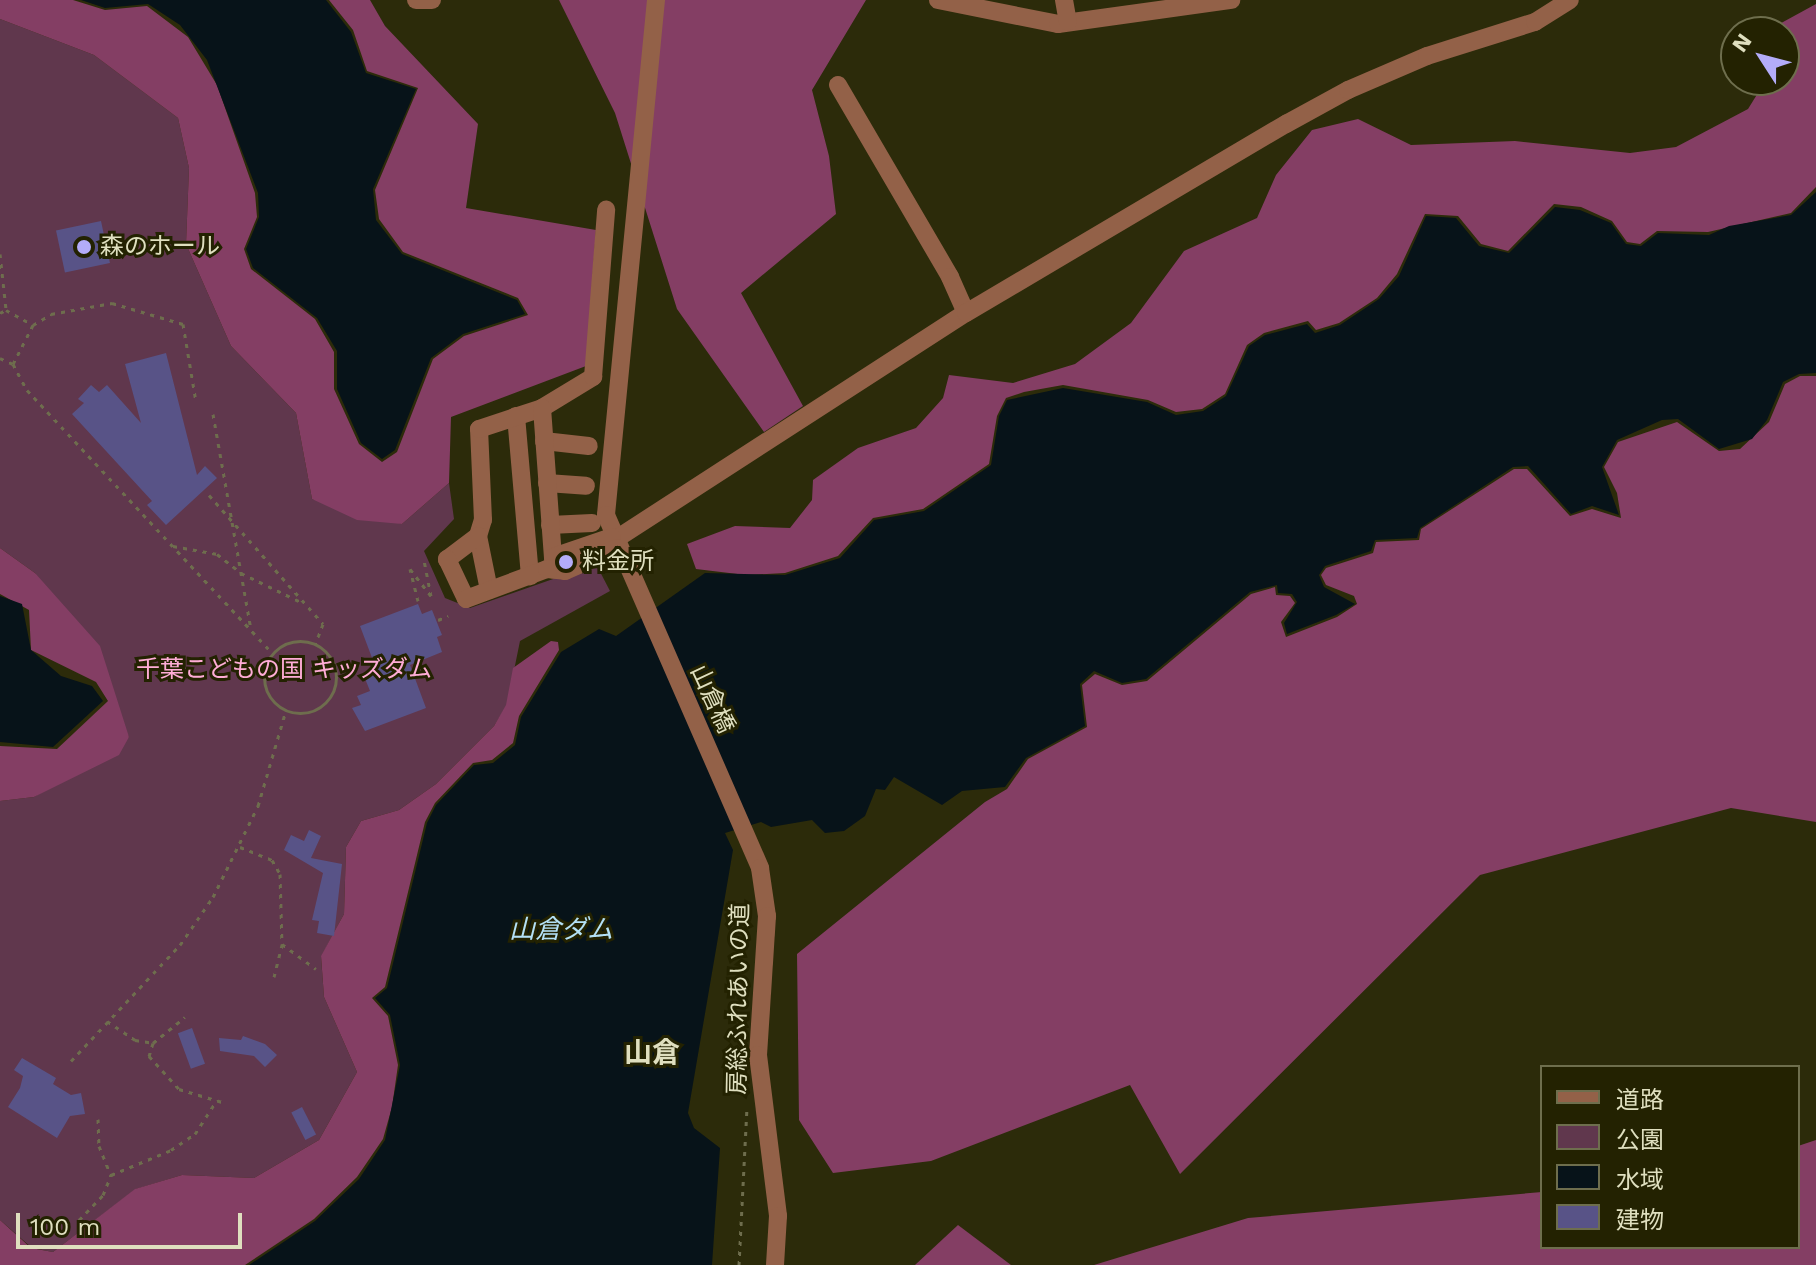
<!DOCTYPE html>
<meta charset="utf-8">
<style>
body{margin:0}
#map{position:relative;width:1816px;height:1265px;overflow:hidden;background:#2c2b0a;font-family:"Work Sans","Noto Sans JP",sans-serif}
div>[style]{position:absolute}
.green>*{inset:0;background:#60374d}
.forest>*{inset:0;background:#843e64}
.water>*{inset:0;background:#071319}
.building>*{inset:0;background:#585387;transform-origin:0 0}
.path>*{height:3px;margin-top:-1.5px;transform-origin:0;background:repeating-linear-gradient(90deg,#6e6d4d 0 4px,transparent 0 10px)}
.path>.ring{margin:-1.5px;padding:0;box-sizing:content-box;background:none;border:3px solid #6e6d4d;border-radius:50%}
.minor>*{height:18px;margin:-9px;padding:0 9px;transform-origin:9px;border-radius:9px;background:#936148}
.dots>*{width:22px;height:22px;translate:-50% -50%;box-sizing:border-box;border:4px solid #232201;border-radius:50%}
span{translate:-50% -50%;white-space:nowrap;text-align:center;line-height:1.15;-webkit-text-stroke:6px #232201;paint-order:stroke}
.poi-label{font-size:24px;color:#dfdfbf}
.left{translate:0 -50%;text-align:left}
.park-label{font-size:24px;color:#feacd6}
.street-label{font-size:24px;color:#dfdfbf}
.water-label{font-size:26px;color:#b4e1f6;font-style:italic}
.quarter-label{font-size:28px;color:#dfdfbf;font-weight:700}
.legend{position:absolute;left:1540px;top:1065px;width:260px;height:184px;box-sizing:border-box;background:#232201;border:2px solid #6e6e4d;margin:0;padding:10px 14px;list-style:none;font-size:24px;color:#dfdfbf}
.legend li{display:flex;align-items:center;gap:16px;height:40px}
.legend b{width:40px;border:2px solid #6e6e4d}
.north{position:absolute;left:1720px;top:16px;width:80px;height:80px;box-sizing:border-box;background:#232201;border:2px solid #6e6e4d;border-radius:50%;rotate:306deg;font-size:22px;font-weight:700;line-height:32px;text-align:center;color:#dfdfbf}
.north::after{content:'';display:block;margin:auto;width:28px;height:36px;background:#b3acf9;clip-path:polygon(50% 0,100% 100%,50% 72%,0 100%)}
.scale{position:absolute;left:16px;top:1213px;width:226px;height:36px;box-sizing:border-box;border:4px solid #dfdfbf;border-top:0;padding-left:10px;font-size:24px;line-height:28px;white-space:nowrap;color:#dfdfbf;-webkit-text-stroke:6px #232201;paint-order:stroke}
</style>
<div id="map">
<div class="green">
<div style="clip-path:polygon(0 19px,94px 55px,178px 118px,189px 168px,186px 244px,231px 346px,296px 413px,312px 499px,402px 524px,449px 483px,454px 519px,424px 551px,445px 598px,470px 608px,596px 564px,610px 591px,520px 641px,507px 705px,494px 726px,436px 784px,399px 810px,361px 821px,346px 847px,344px 914px,321px 957px,324px 997px,357px 1072px,319px 1140px,254px 1178px,182px 1175px,136px 1189px,53px 1252px,32px 1248px,0 1220px,0 801px,34px 797px,129px 737px,35px 573px,0 548px)"></div>
</div>
<div class="forest">
<div style="clip-path:polygon(0 0,73px 0,105px 10px,147px 6px,188px 37px,217px 85px,255px 193px,257px 217px,244px 249px,251px 269px,315px 319px,334px 352px,334px 389px,359px 444px,382px 462px,397px 452px,433px 359px,464px 336px,528px 315px,518px 298px,403px 252px,379px 219px,375px 190px,418px 88px,367px 71px,353px 30px,329px 0,370px 0,385px 26px,478px 124px,466px 208px,596px 230px,586px 366px,451px 417px,449px 483px,402px 524px,357px 520px,312px 499px,296px 413px,231px 346px,186px 244px,189px 168px,178px 118px,94px 55px,0 19px)"></div>
<div style="clip-path:polygon(559px 0,866px 0,812px 90px,829px 156px,836px 214px,741px 293px,803px 406px,764px 432px,677px 309px,615px 113px)"></div>
<div style="clip-path:polygon(1816px 4px,1816px 187px,1791px 213px,1708px 232px,1657px 231px,1640px 244px,1627px 242px,1612px 221px,1581px 207px,1554px 204px,1508px 251px,1481px 244px,1458px 216px,1425px 214px,1397px 274px,1377px 298px,1339px 323px,1316px 330px,1308px 321px,1264px 333px,1247px 345px,1225px 394px,1202px 409px,1176px 412px,1148px 400px,1063px 385px,1024px 392px,1006px 398px,997px 416px,989px 464px,923px 509px,873px 518px,838px 556px,785px 573px,746px 575px,696px 569px,687px 544px,735px 526px,790px 528px,812px 500px,813px 480px,858px 448px,916px 428px,943px 398px,949px 375px,1013px 383px,1075px 364px,1131px 323px,1184px 251px,1257px 218px,1276px 175px,1312px 130px,1358px 119px,1411px 145px,1515px 141px,1630px 153px,1676px 147px,1748px 109px,1766px 80px,1784px 80px,1784px 32px,1773px 32px,1774px 27px)"></div>
<div style="clip-path:polygon(1800px 376px,1816px 376px,1816px 822px,1731px 808px,1480px 875px,1180px 1174px,1130px 1085px,931px 1161px,833px 1173px,799px 1120px,797px 954px,985px 802px,1007px 789px,1028px 759px,1087px 727px,1082px 685px,1095px 674px,1122px 685px,1147px 681px,1251px 594px,1275px 587px,1276px 595px,1290px 596px,1295px 603px,1281px 622px,1286px 637px,1337px 617px,1357px 604px,1354px 596px,1326px 585px,1321px 575px,1326px 568px,1373px 553px,1376px 542px,1419px 540px,1421px 529px,1514px 469px,1527px 469px,1570px 516px,1592px 509px,1621px 518px,1617px 493px,1604px 467px,1618px 442px,1677px 422px,1719px 451px,1740px 449px,1769px 422px,1785px 384px)"></div>
<div style="clip-path:polygon(0 548px,35px 573px,100px 646px,129px 737px,119px 755px,34px 797px,0 801px,0 746px,57px 749px,108px 701px,96px 682px,31px 650px,29px 610px,0 594px)"></div>
<div style="clip-path:polygon(551px 641px,558px 642px,559px 650px,519px 716px,513px 743px,492px 760px,473px 763px,435px 803px,425px 822px,385px 987px,372px 998px,388px 1016px,398px 1065px,392px 1107px,383px 1139px,357px 1177px,314px 1219px,245px 1265px,0 1265px,0 1220px,31px 1248px,53px 1252px,135px 1189px,182px 1175px,254px 1178px,319px 1140px,357px 1072px,324px 997px,321px 956px,344px 914px,346px 847px,361px 821px,399px 810px,436px 784px,494px 726px,506px 705px,513px 668px)"></div>
<div style="clip-path:polygon(1816px 1140px,1816px 1265px,1094px 1265px,1248px 1218px,1542px 1192px,1542px 1247px,1798px 1247px,1798px 1146px)"></div>
<div style="clip-path:polygon(958px 1225px,1011px 1265px,915px 1265px)"></div>
</div>
<div class="water">
<div style="clip-path:polygon(81px 0,326px 0,351px 32px,366px 73px,416px 89px,373px 189px,376px 220px,402px 254px,517px 300px,525px 314px,463px 334px,431px 358px,395px 450px,382px 459px,361px 443px,337px 389px,337px 351px,317px 318px,253px 268px,246px 249px,259px 217px,258px 193px,207px 60px,180px 25px,148px 4px,105px 8px)"></div>
<div style="clip-path:polygon(1816px 192px,1816px 373px,1799px 374px,1783px 382px,1767px 420px,1752px 439px,1719px 449px,1678px 419px,1662px 420px,1617px 440px,1602px 467px,1619px 515px,1592px 506px,1571px 514px,1528px 466px,1513px 467px,1420px 528px,1417px 538px,1375px 540px,1371px 551px,1325px 566px,1319px 575px,1324px 587px,1355px 604px,1336px 615px,1287px 634px,1284px 623px,1297px 602px,1292px 594px,1278px 593px,1277px 585px,1250px 592px,1146px 679px,1122px 683px,1094px 671px,1080px 684px,1085px 726px,1026px 758px,1005px 787px,962px 791px,942px 805px,894px 777px,885px 790px,876px 789px,865px 816px,844px 831px,825px 833px,812px 820px,771px 827px,761px 822px,725px 833px,733px 850px,688px 1113px,694px 1128px,720px 1148px,712px 1265px,249px 1265px,315px 1221px,359px 1179px,385px 1140px,400px 1065px,390px 1015px,375px 998px,387px 988px,427px 823px,436px 805px,474px 765px,493px 763px,515px 745px,521px 717px,561px 652px,599px 629px,616px 636px,705px 573px,785px 575px,840px 558px,874px 520px,924px 511px,991px 465px,999px 416px,1007px 400px,1063px 388px,1147px 402px,1176px 415px,1203px 411px,1226px 396px,1249px 346px,1265px 335px,1307px 324px,1315px 333px,1340px 325px,1379px 299px,1399px 276px,1426px 216px,1456px 218px,1479px 246px,1509px 253px,1555px 207px,1580px 210px,1611px 223px,1626px 244px,1641px 246px,1658px 233px,1709px 235px,1729px 226px,1791px 215px)"></div>
<div style="clip-path:polygon(0 596px,22px 604px,31px 650px,61px 676px,92px 686px,103px 701px,53px 747px,0 742px)"></div>
</div>
<div class="building">
<div style="left:101px;top:221px;width:43px;height:46px;rotate:78deg"></div>
<div style="clip-path:polygon(166px 353px,197px 475px,205px 466px,217px 478px,166px 525px,147px 505px,152px 501px,72px 414px,84px 403px,78px 399px,91px 385px,99px 392px,107px 385px,141px 423px,125px 364px)"></div>
<div style="clip-path:polygon(418px 604px,422px 614px,432px 610px,442px 635px,437px 637px,442px 652px,410px 665px,426px 708px,365px 731px,352px 708px,361px 705px,357px 696px,370px 691px,364px 676px,377px 671px,360px 626px)"></div>
<div style="clip-path:polygon(309px 830px,321px 836px,311px 858px,342px 864px,334px 936px,317px 933px,319px 921px,312px 920px,323px 873px,284px 850px,291px 835px,304px 841px)"></div>
<div style="left:192px;top:1028px;width:38px;height:15px;rotate:70deg"></div>
<div style="clip-path:polygon(243px 1036px,265px 1044px,277px 1055px,265px 1067px,254px 1056px,220px 1051px,219px 1038px,241px 1040px)"></div>
<div style="clip-path:polygon(22px 1058px,56px 1078px,53px 1084px,71px 1095px,81px 1093px,85px 1114px,70px 1116px,57px 1138px,8px 1107px,20px 1088px,23px 1076px,14px 1070px)"></div>
<div style="left:302px;top:1107px;width:31px;height:12px;rotate:63deg"></div>
</div>
<div class="path">
<div style="left:0;top:254px;width:55px;rotate:83.8deg"></div>
<div style="left:0;top:313px;width:7px;rotate:-27deg"></div>
<div style="left:6px;top:310px;width:31px;rotate:29deg"></div>
<div style="left:33px;top:325px;width:44px;rotate:117.1deg"></div>
<div style="left:33px;top:325px;width:21px;rotate:-31deg"></div>
<div style="left:51px;top:314px;width:62px;rotate:-10.2deg"></div>
<div style="left:112px;top:303px;width:74px;rotate:16.5deg"></div>
<div style="left:183px;top:324px;width:79px;rotate:80.5deg"></div>
<div style="left:0;top:358px;width:14px;rotate:25deg"></div>
<div style="left:13px;top:364px;width:30px;rotate:62deg"></div>
<div style="left:27px;top:390px;width:361px;rotate:47deg"></div>
<div style="left:213px;top:414px;width:219px;rotate:80deg"></div>
<div style="left:209px;top:495px;width:172px;rotate:48.5deg"></div>
<div style="left:323px;top:624px;width:22px;rotate:111deg"></div>
<div style="left:173px;top:546px;width:45px;rotate:10.3deg"></div>
<div style="left:217px;top:554px;width:31px;rotate:38deg"></div>
<div style="left:241px;top:573px;width:69px;rotate:25.8deg"></div>
<div style="left:418px;top:601px;width:33px;rotate:-104deg"></div>
<div style="left:410px;top:569px;width:34px;rotate:52deg"></div>
<div style="left:431px;top:596px;width:37px;rotate:-101deg"></div>
<div style="left:438px;top:620px;width:11px;rotate:-22deg"></div>
<div class="ring" style="left:264px;top:641px;width:69px;height:69px"></div>
<div style="left:240px;top:847px;width:35px;rotate:22deg"></div>
<div style="left:272px;top:860px;width:16px;rotate:60deg"></div>
<div style="left:280px;top:874px;width:70px;rotate:88.4deg"></div>
<div style="left:282px;top:944px;width:42px;rotate:36.3deg"></div>
<div style="left:274px;top:977px;width:34px;rotate:-76deg"></div>
<div style="left:107px;top:1021px;width:34px;rotate:34deg"></div>
<div style="left:135px;top:1040px;width:18px;rotate:9deg"></div>
<div style="left:153px;top:1043px;width:41px;rotate:-39.1deg"></div>
<div style="left:153px;top:1043px;width:14px;rotate:107deg"></div>
<div style="left:149px;top:1056px;width:45px;rotate:47.7deg"></div>
<div style="left:179px;top:1089px;width:45px;rotate:16.8deg"></div>
<div style="left:71px;top:1061px;width:159px;rotate:-46.8deg"></div>
<div style="left:180px;top:945px;width:58px;rotate:-55.5deg"></div>
<div style="left:213px;top:897px;width:102px;rotate:-63.7deg"></div>
<div style="left:258px;top:806px;width:100px;rotate:-73.7deg"></div>
<div style="left:98px;top:1119px;width:27px;rotate:88deg"></div>
<div style="left:99px;top:1146px;width:31px;rotate:68deg"></div>
<div style="left:79px;top:1220px;width:35px;rotate:-46deg"></div>
<div style="left:103px;top:1195px;width:22px;rotate:-68deg"></div>
<div style="left:111px;top:1175px;width:65px;rotate:-22.6deg"></div>
<div style="left:171px;top:1150px;width:29px;rotate:-34deg"></div>
<div style="left:195px;top:1134px;width:40px;rotate:-57.1deg"></div>
<div style="left:739px;top:1265px;width:156px;rotate:-87.1deg"></div>
</div>
<div class="minor">
<div style="left:416px;top:0;width:16px"></div>
<div style="left:656px;top:0;width:517px;rotate:95.55deg"></div>
<div style="left:606px;top:515px;width:385px;rotate:66.4deg"></div>
<div style="left:760px;top:868px;width:49px;rotate:81.7deg"></div>
<div style="left:767px;top:916px;width:139px;rotate:93.7deg"></div>
<div style="left:758px;top:1055px;width:162px;rotate:82.9deg"></div>
<div style="left:778px;top:1216px;width:49px;rotate:93.5deg"></div>
<div style="left:938px;top:0;width:122px;rotate:11.3deg"></div>
<div style="left:1058px;top:24px;width:175px;rotate:-7.9deg"></div>
<div style="left:1064px;top:0;width:22px;rotate:80deg"></div>
<div style="left:838px;top:85px;width:222px;rotate:59.7deg"></div>
<div style="left:950px;top:277px;width:39px;rotate:66deg"></div>
<div style="left:542px;top:408px;width:60px;rotate:-31.3deg"></div>
<div style="left:593px;top:377px;width:168px;rotate:-85.5deg"></div>
<div style="left:516px;top:416px;width:161px;rotate:85deg"></div>
<div style="left:544px;top:441px;width:45px;rotate:6.3deg"></div>
<div style="left:547px;top:483px;width:39px;rotate:4deg"></div>
<div style="left:550px;top:525px;width:42px;rotate:-2.7deg"></div>
<div style="left:478px;top:536px;width:17px;rotate:-73deg"></div>
<div style="left:483px;top:520px;width:91px;rotate:-92.5deg"></div>
<div style="left:479px;top:429px;width:66px;rotate:-18.4deg"></div>
<div style="left:542px;top:408px;width:162px;rotate:85.8deg"></div>
<div style="left:613px;top:541px;width:420px;rotate:-32.9deg"></div>
<div style="left:966px;top:313px;width:372px;rotate:-30.6deg"></div>
<div style="left:1286px;top:124px;width:71px;rotate:-28.7deg"></div>
<div style="left:1348px;top:90px;width:86px;rotate:-23.3deg"></div>
<div style="left:1427px;top:56px;width:113px;rotate:-17.5deg"></div>
<div style="left:1535px;top:22px;width:41px;rotate:-32.2deg"></div>
<div style="left:553px;top:557px;width:62px;rotate:-18.7deg"></div>
<div style="left:489px;top:590px;width:55px;rotate:-101.5deg"></div>
<div style="left:478px;top:536px;width:39px;rotate:143deg"></div>
<div style="left:447px;top:559px;width:44px;rotate:64.6deg"></div>
<div style="left:466px;top:599px;width:86px;rotate:-20.3deg"></div>
<div style="left:547px;top:569px;width:18px;rotate:6deg"></div>
<div style="left:565px;top:571px;width:57px;rotate:-23.9deg"></div>
</div>
<div class="dots">
<div style="left:84px;top:247px;background:#b3acf9"></div>
<div style="left:566px;top:562px;background:#b3acf9"></div>
</div>
<div class="poi-label">
<span class="left" style="left:100px;top:247px">森のホール</span>
<span class="left" style="left:582px;top:562px">料金所</span>
</div>
<div class="park-label">
<span style="left:284px;top:670px">千葉こどもの国 キッズダム</span>
</div>
<div class="street-label">
<span style="left:712px;top:699px;rotate:65deg">山倉橋</span>
<span style="left:739px;top:999px;rotate:-89deg">房総ふれあいの道</span>
</div>
<div class="water-label">
<span style="left:561px;top:930px">山倉ダム</span>
</div>
<div class="quarter-label">
<span style="left:652px;top:1053px">山倉</span>
</div>
<ul class="legend">
<li><b style="height:10px;background:#936148"></b>道路</li>
<li><b style="height:22px;background:#60374d"></b>公園</li>
<li><b style="height:22px;background:#071319"></b>水域</li>
<li><b style="height:22px;background:#585387"></b>建物</li>
</ul>
<div class="north">N</div>
<div class="scale">100 m</div>
</div>
